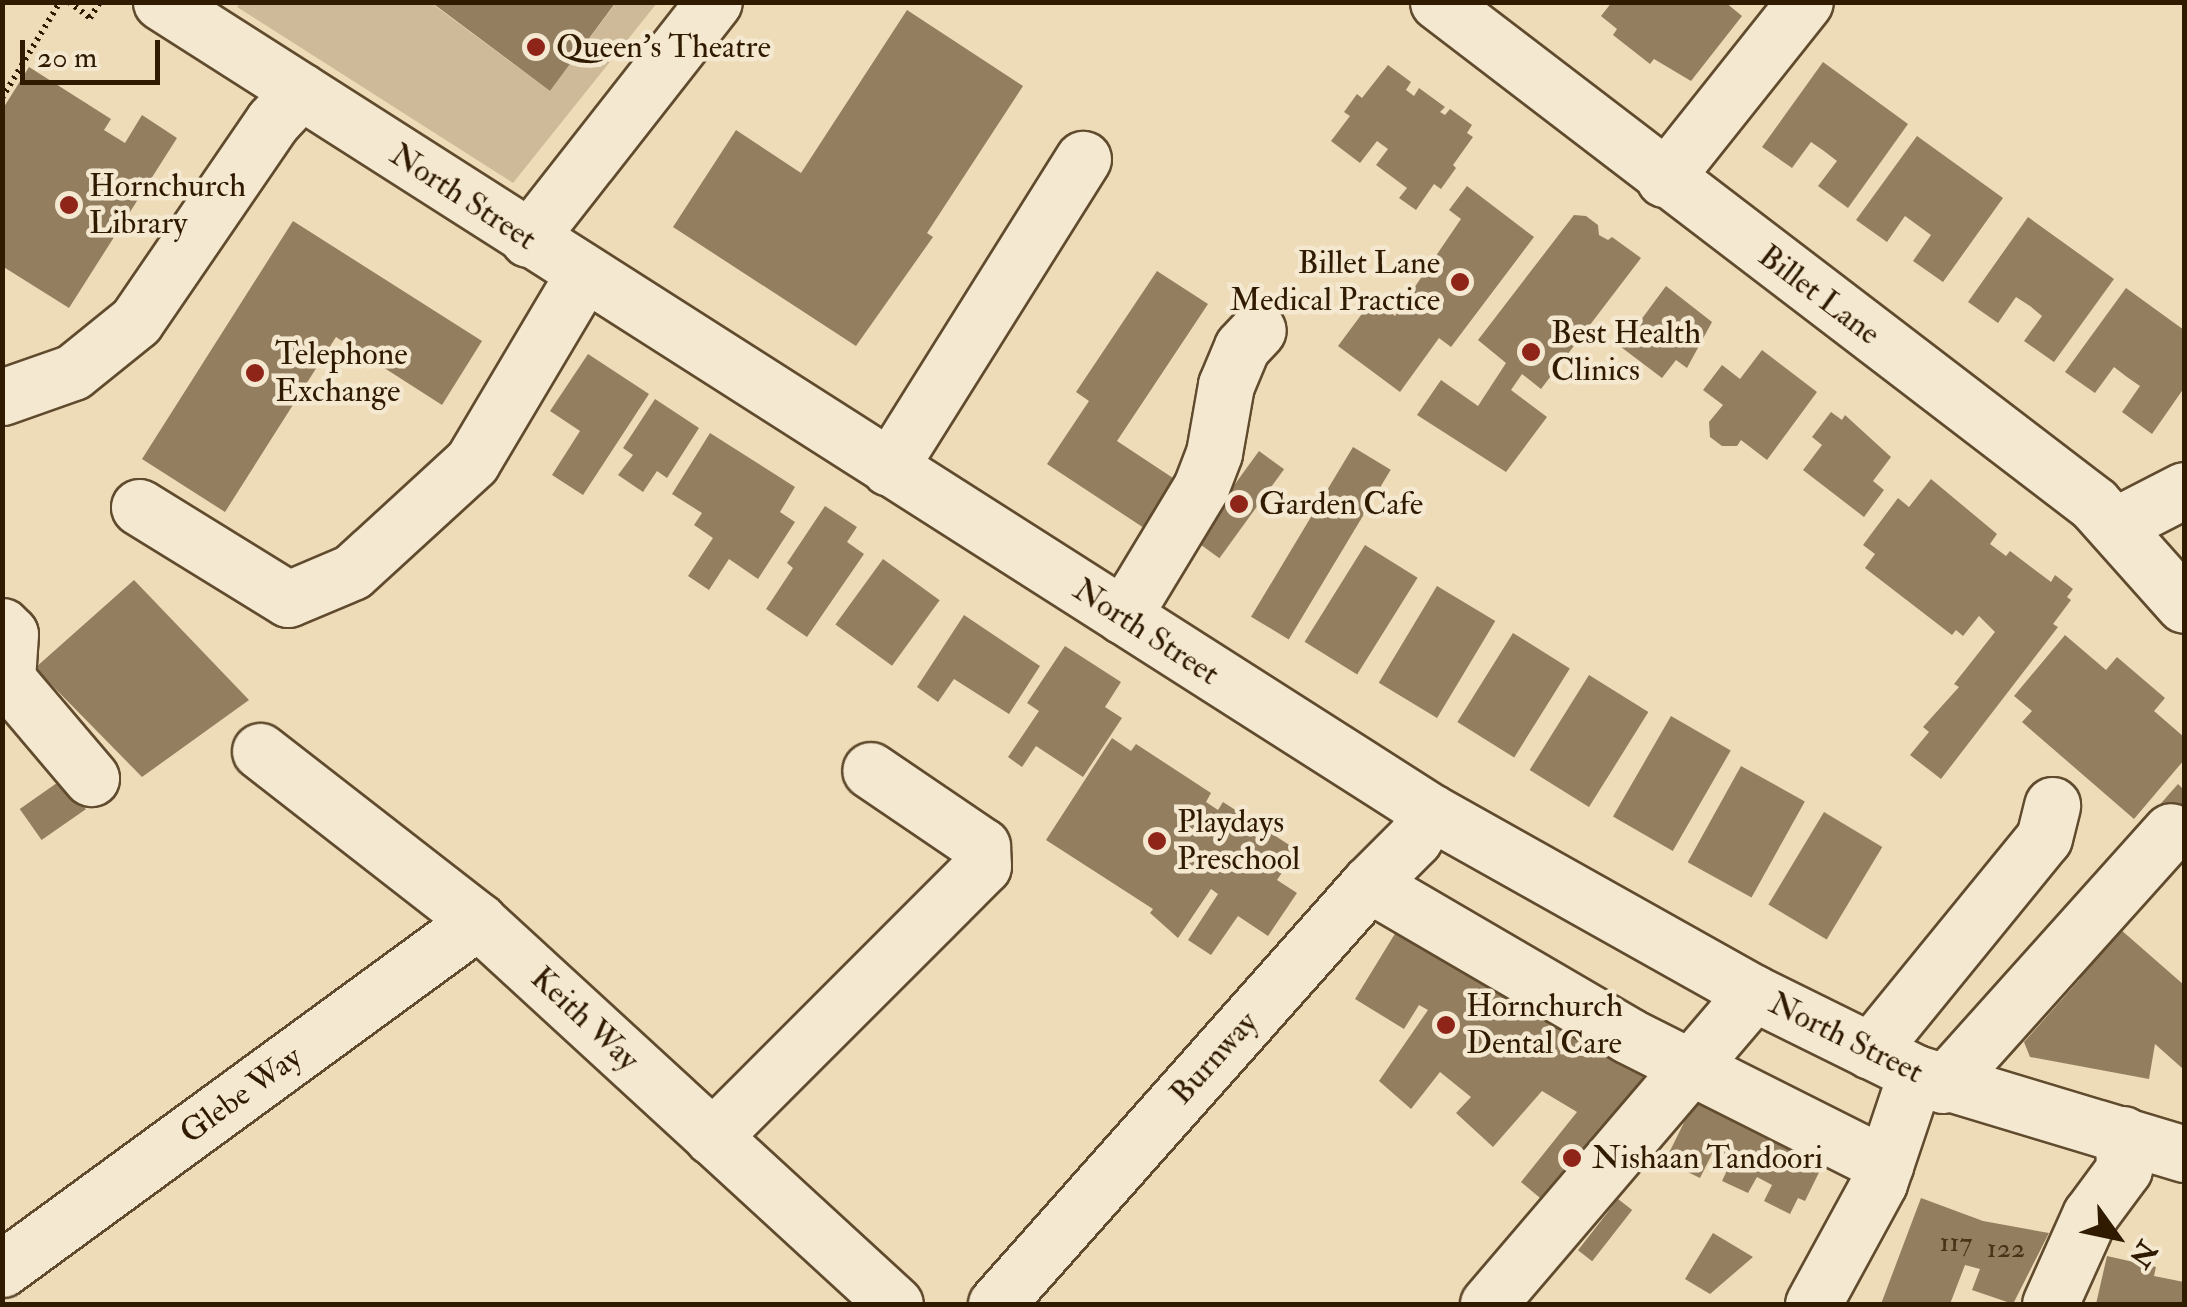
<!DOCTYPE html>
<style>
body{margin:0}
#map{position:relative;width:2187px;height:1307px;overflow:hidden;background:#eedbb7;font-family:"IM FELL Double Pica",serif}
div>[style]{position:absolute}
.green>*{inset:0;background:#ceba98}
.building>*{inset:0;background:#937f60;transform-origin:0 0}
.path>*{height:6px;margin-top:-3px;transform-origin:0;background:repeating-linear-gradient(90deg,#301b01 0 2.5px,transparent 0 7.5px)}
.roads{filter:drop-shadow(2px 0 #604b2e) drop-shadow(-2px 0 #604b2e) drop-shadow(0 2px #604b2e) drop-shadow(0 -2px #604b2e)}
.minor>*{height:55px;margin:-27.5px;padding:0 27.5px;transform-origin:27.5px;border-radius:27.5px;background:#f4e8d0}
.dots>*{width:28px;height:28px;translate:-50% -50%;box-sizing:border-box;border:5px solid #f4e8d0;border-radius:50%}
span{translate:-50% -50%;white-space:nowrap;text-align:center;line-height:1.15;-webkit-text-stroke:9px #f4e8d0;paint-order:stroke}
.number-label{font-size:28px;color:#493419}
.number-label span{-webkit-text-stroke-width:0}
.poi-label{font-size:32px;color:#301b01}
.left{translate:0 -50%;text-align:left}
.right{translate:-100% -50%;text-align:right}
.street-label{font-size:32px;color:#301b01}
.frame{position:absolute;inset:0;border:5px solid #301b01;pointer-events:none}
.north{position:absolute;left:2067px;top:1187px;width:100px;height:100px;-webkit-text-stroke:8px #f4e8d0;paint-order:stroke;rotate:123deg;font-size:28px;font-weight:700;line-height:40px;text-align:center;color:#301b01}
.north::after{content:'';display:block;margin:auto;width:35px;height:45px;background:#301b01;clip-path:polygon(50% 0,100% 100%,50% 72%,0 100%)}
.scale{position:absolute;left:20px;top:40px;width:140px;height:45px;box-sizing:border-box;border:5px solid #301b01;border-top:0;padding-left:12px;font-size:30px;line-height:35px;white-space:nowrap;color:#301b01;-webkit-text-stroke:8px #f4e8d0;paint-order:stroke}
</style>
<div id="map">
<div class="green">
<div style="clip-path:polygon(241px 2px,431px 3px,550px 91px,616px 3px,657px 3px,513px 183px,237px 7px)"></div>
</div>
<div class="building">
<div style="clip-path:polygon(431px 2px,616px 2px,550px 91px)"></div>
<div style="clip-path:polygon(1612px 2px,1725px 2px,1742px 16px,1691px 81px,1654px 59px,1650px 64px,1613px 35px,1617px 29px,1601px 16px)"></div>
<div style="clip-path:polygon(907px 10px,1023px 86px,927px 233px,933px 237px,856px 346px,673px 227px,736px 130px,801px 173px)"></div>
<div style="clip-path:polygon(1823px 62px,1908px 124px,1848px 208px,1818px 186px,1837px 161px,1824px 151px,1811px 142px,1792px 168px,1762px 147px)"></div>
<div style="clip-path:polygon(1388px 65px,1411px 82px,1406px 90px,1414px 96px,1419px 88px,1445px 107px,1440px 112px,1445px 115px,1450px 109px,1472px 125px,1467px 133px,1473px 137px,1453px 165px,1456px 168px,1441px 189px,1434px 184px,1416px 210px,1399px 198px,1407px 188px,1376px 165px,1388px 149px,1377px 141px,1360px 163px,1331px 141px,1350px 116px,1344px 112px,1357px 94px,1362px 98px)"></div>
<div style="clip-path:polygon(29px 67px,111px 119px,104px 130px,125px 143px,142px 115px,177px 138px,69px 308px,2px 266px,2px 110px)"></div>
<div style="clip-path:polygon(1917px 136px,2003px 198px,1943px 282px,1913px 261px,1931px 235px,1905px 216px,1887px 242px,1856px 220px)"></div>
<div style="clip-path:polygon(1467px 186px,1534px 237px,1451px 347px,1439px 338px,1400px 392px,1338px 346px,1373px 299px,1395px 316px,1461px 219px,1449px 210px)"></div>
<div style="clip-path:polygon(1574px 215px,1586px 216px,1598px 225px,1599px 235px,1608px 240px,1612px 237px,1641px 258px,1541px 389px,1522px 374px,1511px 390px,1547px 417px,1506px 472px,1417px 415px,1441px 380px,1478px 406px,1506px 363px,1478px 340px)"></div>
<div style="clip-path:polygon(2028px 217px,2114px 279px,2054px 362px,2024px 341px,2042px 316px,2030px 306px,2016px 297px,1998px 323px,1968px 302px)"></div>
<div style="clip-path:polygon(293px 221px,482px 341px,442px 405px,336px 337px,225px 512px,142px 459px)"></div>
<div style="clip-path:polygon(1157px 271px,1208px 304px,1117px 441px,1176px 480px,1144px 528px,1047px 464px,1089px 401px,1076px 392px)"></div>
<div style="clip-path:polygon(1666px 286px,1712px 322px,1687px 368px,1676px 360px,1662px 378px,1621px 347px)"></div>
<div style="clip-path:polygon(2126px 288px,2184px 330px,2184px 388px,2152px 434px,2122px 412px,2140px 386px,2127px 377px,2114px 367px,2095px 393px,2065px 372px)"></div>
<div style="clip-path:polygon(1762px 350px,1817px 392px,1767px 460px,1741px 440px,1737px 446px,1722px 446px,1710px 437px,1709px 422px,1723px 405px,1703px 390px,1722px 365px,1740px 379px)"></div>
<div style="clip-path:polygon(588px 354px,649px 394px,583px 495px,552px 475px,580px 431px,550px 411px)"></div>
<div style="clip-path:polygon(655px 399px,699px 428px,667px 478px,657px 471px,643px 492px,618px 475px,633px 455px,623px 448px)"></div>
<div style="clip-path:polygon(1831px 412px,1842px 420px,1845px 415px,1891px 457px,1873px 481px,1884px 490px,1864px 517px,1803px 470px,1822px 445px,1812px 437px)"></div>
<div style="clip-path:polygon(710px 433px,795px 487px,780px 512px,795px 522px,758px 579px,729px 559px,709px 590px,688px 576px,713px 538px,694px 525px,702px 513px,672px 494px)"></div>
<div style="left:1353px;top:447px;width:44px;height:198px;rotate:31deg"></div>
<div style="left:1259px;top:451px;width:31px;height:110px;rotate:36deg"></div>
<div style="clip-path:polygon(1931px 479px,1997px 534px,1990px 544px,2006px 556px,2010px 551px,2051px 582px,2055px 575px,2073px 589px,2067px 597px,2071px 600px,2053px 624px,2058px 627px,1941px 779px,1910px 755px,1929px 732px,1923px 727px,1959px 687px,1954px 684px,1995px 632px,1979px 616px,1963px 636px,1956px 630px,1952px 635px,1865px 568px,1875px 554px,1863px 545px,1898px 498px,1909px 507px)"></div>
<div style="clip-path:polygon(825px 506px,857px 527px,847px 542px,864px 554px,807px 637px,766px 609px,793px 568px,787px 563px)"></div>
<div style="left:1365px;top:545px;width:62px;height:114px;rotate:32deg"></div>
<div style="left:883px;top:559px;width:70px;height:81px;rotate:36deg"></div>
<div style="clip-path:polygon(134px 580px,249px 700px,142px 777px,35px 668px)"></div>
<div style="left:1437px;top:586px;width:68px;height:113px;rotate:31deg"></div>
<div style="clip-path:polygon(964px 615px,1040px 666px,1009px 714px,954px 679px,938px 702px,917px 687px)"></div>
<div style="left:1513px;top:633px;width:67px;height:105px;rotate:32deg"></div>
<div style="clip-path:polygon(2065px 635px,2106px 670px,2117px 657px,2165px 698px,2154px 711px,2184px 737px,2184px 760px,2134px 819px,2022px 722px,2032px 711px,2014px 696px)"></div>
<div style="clip-path:polygon(1065px 646px,1121px 682px,1105px 707px,1122px 718px,1083px 777px,1036px 746px,1022px 767px,1008px 757px,1039px 711px,1027px 703px)"></div>
<div style="left:1589px;top:675px;width:70px;height:112px;rotate:32deg"></div>
<div style="left:1671px;top:716px;width:69px;height:116px;rotate:30deg"></div>
<div style="clip-path:polygon(1112px 738px,1131px 751px,1136px 744px,1211px 793px,1206px 802px,1218px 810px,1223px 802px,1297px 850px,1277px 880px,1297px 893px,1268px 936px,1238px 916px,1211px 955px,1188px 940px,1218px 894px,1211px 889px,1178px 938px,1150px 913px,1153px 909px,1046px 840px)"></div>
<div style="left:1741px;top:766px;width:73px;height:110px;rotate:29deg"></div>
<div style="left:64px;top:778px;width:38px;height:54px;rotate:55deg"></div>
<div style="clip-path:polygon(2178px 784px,2184px 790px,2184px 865px,2141px 826px)"></div>
<div style="left:1824px;top:812px;width:68px;height:108px;rotate:31deg"></div>
<div style="clip-path:polygon(1407px 914px,1676px 1074px,1558px 1213px,1521px 1182px,1577px 1112px,1542px 1091px,1493px 1147px,1456px 1113px,1471px 1097px,1440px 1072px,1411px 1109px,1379px 1081px,1428px 1010px,1419px 1005px,1404px 1029px,1355px 999px)"></div>
<div style="clip-path:polygon(2112px 922px,2184px 985px,2182px 1068px,2155px 1044px,2149px 1079px,2030px 1057px,2024px 1042px,2080px 979px,2070px 970px)"></div>
<div style="clip-path:polygon(1700px 1090px,1828px 1154px,1805px 1201px,1798px 1198px,1790px 1214px,1764px 1201px,1772px 1185px,1757px 1177px,1748px 1193px,1722px 1181px,1730px 1164px,1712px 1154px,1700px 1178px,1665px 1161px)"></div>
<div style="clip-path:polygon(1921px 1198px,1983px 1221px,2049px 1233px,2013px 1304px,1972px 1290px,1980px 1269px,1965px 1265px,1950px 1304px,1881px 1304px)"></div>
<div style="left:1618px;top:1199px;width:18px;height:65px;rotate:38deg"></div>
<div style="clip-path:polygon(1713px 1233px,1753px 1257px,1710px 1294px,1685px 1279px)"></div>
<div style="clip-path:polygon(2107px 1256px,2156px 1267px,2154px 1276px,2184px 1282px,2184px 1304px,2096px 1304px)"></div>
</div>
<div class="path">
<div style="left:69px;top:2px;width:26px;rotate:37deg"></div>
<div style="left:90px;top:18px;width:19px;rotate:-58deg"></div>
<div style="left:2px;top:98px;width:112px;rotate:-58.9deg"></div>
</div>
<div class="roads">
<div class="minor">
<div style="left:161px;top:2px;width:1506px;rotate:32.53deg"></div>
<div style="left:1431px;top:812px;width:370px;rotate:29.3deg"></div>
<div style="left:1754px;top:993px;width:181px;rotate:26.3deg"></div>
<div style="left:1916px;top:1073px;width:280px;rotate:16.8deg"></div>
<div style="left:1438px;top:2px;width:826px;rotate:37.42deg"></div>
<div style="left:2094px;top:504px;width:135px;rotate:48.3deg"></div>
<div style="left:1664px;top:179px;width:226px;rotate:-51.5deg"></div>
<div style="left:528px;top:239px;width:301px;rotate:-51.9deg"></div>
<div style="left:2px;top:397px;width:75px;rotate:-19.4deg"></div>
<div style="left:73px;top:372px;width:81px;rotate:-39deg"></div>
<div style="left:136px;top:321px;width:242px;rotate:-55.6deg"></div>
<div style="left:273px;top:121px;width:41px;rotate:-47deg"></div>
<div style="left:889px;top:468px;width:365px;rotate:-57.9deg"></div>
<div style="left:139px;top:507px;width:175px;rotate:31.7deg"></div>
<div style="left:288px;top:599px;width:69px;rotate:-22.9deg"></div>
<div style="left:352px;top:572px;width:163px;rotate:-42.5deg"></div>
<div style="left:472px;top:462px;width:217px;rotate:-59.3deg"></div>
<div style="left:2116px;top:525px;width:76px;rotate:-27.2deg"></div>
<div style="left:1123px;top:616px;width:151px;rotate:-58.8deg"></div>
<div style="left:1201px;top:487px;width:36px;rotate:-69deg"></div>
<div style="left:1214px;top:453px;width:69px;rotate:-80deg"></div>
<div style="left:1226px;top:385px;width:41px;rotate:-67.2deg"></div>
<div style="left:1242px;top:347px;width:23px;rotate:-47deg"></div>
<div style="left:2px;top:626px;width:11px;rotate:45deg"></div>
<div style="left:10px;top:634px;width:45px;rotate:93.8deg"></div>
<div style="left:7px;top:679px;width:130px;rotate:49.7deg"></div>
<div style="left:260px;top:751px;width:276px;rotate:37.9deg"></div>
<div style="left:478px;top:921px;width:566px;rotate:42.57deg"></div>
<div style="left:1369px;top:884px;width:301px;rotate:30.3deg"></div>
<div style="left:1629px;top:1036px;width:287px;rotate:26.7deg"></div>
<div style="left:1870px;top:1051px;width:275px;rotate:-50.8deg"></div>
<div style="left:2044px;top:838px;width:34px;rotate:-76deg"></div>
<div style="left:1943px;top:1085px;width:341px;rotate:-48.1deg"></div>
<div style="left:712px;top:1137px;width:383px;rotate:-45deg"></div>
<div style="left:983px;top:866px;width:20px;rotate:-93deg"></div>
<div style="left:982px;top:846px;width:135px;rotate:-145.8deg"></div>
<div style="left:2px;top:1269px;width:590px;rotate:-36.17deg"></div>
<div style="left:996px;top:1304px;width:562px;rotate:-48.39deg"></div>
<div style="left:1369px;top:884px;width:64px;rotate:-45deg"></div>
<div style="left:1414px;top:839px;width:32px;rotate:-58deg"></div>
<div style="left:1488px;top:1304px;width:409px;rotate:-49.5deg"></div>
<div style="left:1813px;top:1304px;width:138px;rotate:-61.4deg"></div>
<div style="left:1879px;top:1183px;width:116px;rotate:-71.4deg"></div>
<div style="left:2050px;top:1304px;width:98px;rotate:-65.8deg"></div>
<div style="left:2090px;top:1215px;width:57px;rotate:-53.5deg"></div>
<div style="left:2124px;top:1169px;width:35px;rotate:-92deg"></div>
</div>
</div>
<div class="dots">
<div style="left:536px;top:47px;background:#8f2418"></div>
<div style="left:69px;top:205px;background:#8f2418"></div>
<div style="left:1460px;top:282px;background:#8f2418"></div>
<div style="left:1531px;top:352px;background:#8f2418"></div>
<div style="left:255px;top:373px;background:#8f2418"></div>
<div style="left:1239px;top:504px;background:#8f2418"></div>
<div style="left:1157px;top:841px;background:#8f2418"></div>
<div style="left:1446px;top:1025px;background:#8f2418"></div>
<div style="left:1572px;top:1158px;background:#8f2418"></div>
</div>
<div class="number-label">
<span style="left:1956px;top:1243px">117</span>
<span style="left:2006px;top:1249px">122</span>
</div>
<div class="poi-label">
<span class="left" style="left:556px;top:47px">Queen's Theatre</span>
<span class="left" style="left:89px;top:205px">Hornchurch<br>Library</span>
<span class="right" style="left:1440px;top:282px">Billet Lane<br>Medical Practice</span>
<span class="left" style="left:1551px;top:352px">Best Health<br>Clinics</span>
<span class="left" style="left:275px;top:373px">Telephone<br>Exchange</span>
<span class="left" style="left:1259px;top:504px">Garden Cafe</span>
<span class="left" style="left:1177px;top:841px">Playdays<br>Preschool</span>
<span class="left" style="left:1466px;top:1025px">Hornchurch<br>Dental Care</span>
<span class="left" style="left:1592px;top:1158px">Nishaan Tandoori</span>
</div>
<div class="street-label">
<span style="left:463px;top:197px;rotate:33deg">North Street</span>
<span style="left:1819px;top:295px;rotate:37deg">Billet Lane</span>
<span style="left:1146px;top:632px;rotate:33deg">North Street</span>
<span style="left:585px;top:1019px;rotate:43deg">Keith Way</span>
<span style="left:1846px;top:1038px;rotate:26deg">North Street</span>
<span style="left:1214px;top:1058px;rotate:-48deg">Burnway</span>
<span style="left:241px;top:1095px;rotate:-36deg">Glebe Way</span>
</div>
<div class="frame"></div>
<div class="north">N</div>
<div class="scale">20 m</div>
</div>
